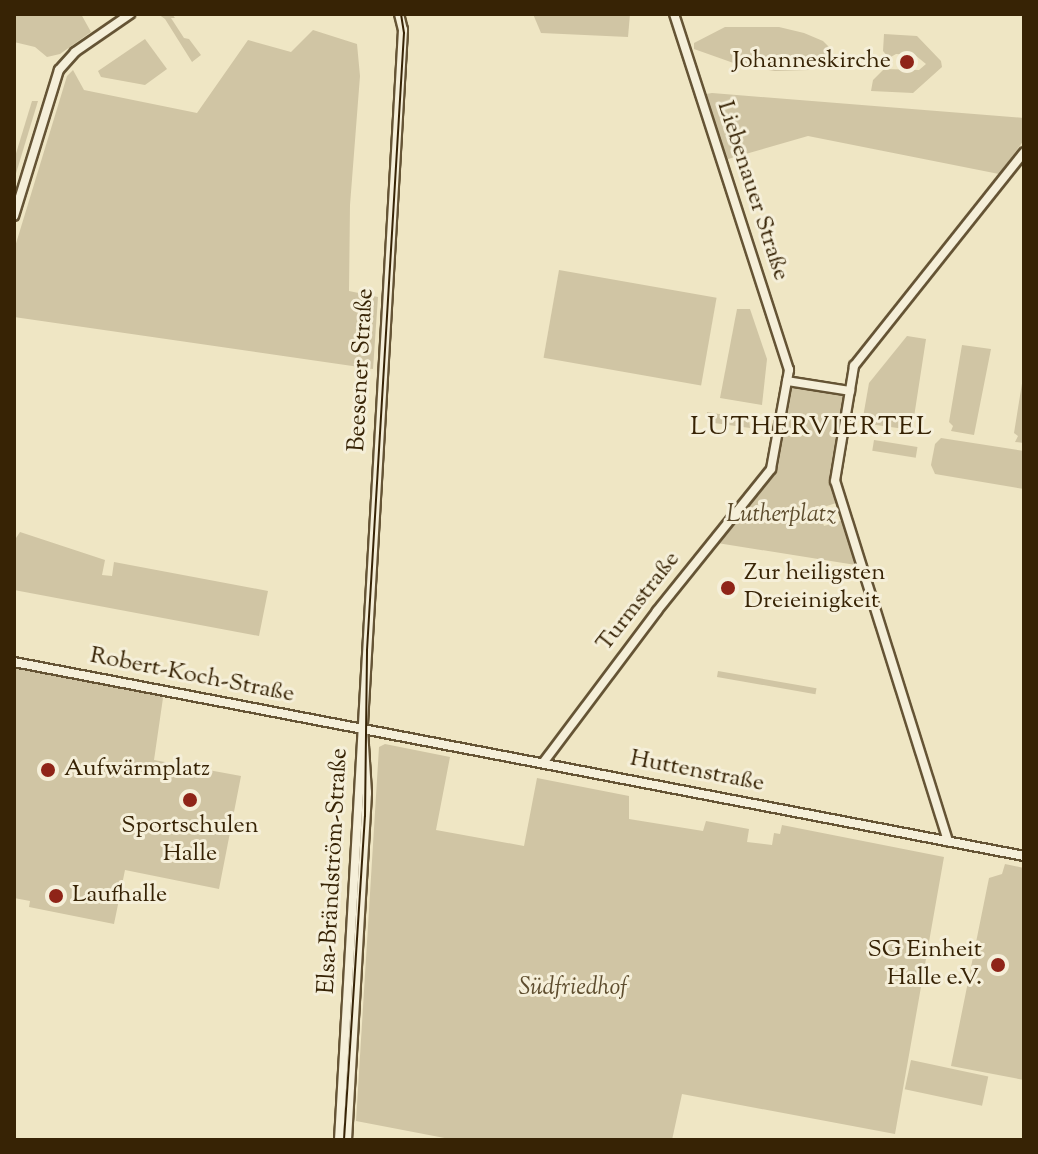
<!DOCTYPE html>
<meta charset="utf-8">
<style>
body{margin:0}
#map{position:relative;width:1038px;height:1154px;overflow:hidden;background:#efe6c4;font-family:"Sorts Mill Goudy",serif}
div>[style]{position:absolute}
.green>*{inset:0;background:#d0c5a4;transform-origin:0 0}
.roads{filter:drop-shadow(2px 0 #655435) drop-shadow(-2px 0 #655435) drop-shadow(0 2px #655435) drop-shadow(0 -2px #655435)}
.tertiary>*{height:8px;margin:-4px;padding:0 4px;transform-origin:4px;border-radius:4px;background:#f5efd9}
.tram>*{height:2px;margin:-1px;padding:0 1px;transform-origin:1px;border-radius:1px;background:#372305}
.dots>*{width:22px;height:22px;translate:-50% -50%;box-sizing:border-box;border:4px solid #f5efd9;border-radius:50%}
span{translate:-50% -50%;white-space:nowrap;text-align:center;line-height:1.15;-webkit-text-stroke:6px #f5efd9;paint-order:stroke}
.poi-label{font-size:24px;color:#372305}
.right{translate:-100% -50%;text-align:right}
.left{translate:0 -50%;text-align:left}
.street-label{font-size:24px;color:#372305}
.park-label{font-size:24px;color:#5d4c2d;font-style:italic}
.neighbourhood-label{font-size:26px;color:#372305;letter-spacing:2px}
.frame{position:absolute;inset:0;border:16px solid #372305;pointer-events:none}
</style>
<div id="map">
<div class="green">
<div style="clip-path:polygon(14px 14px,81px 14px,91px 32px,60px 54px,47px 57px,35px 47px,14px 42px)"></div>
<div style="clip-path:polygon(158px 14px,172px 14px,175px 18px,171px 18px,184px 38px,189px 39px,201px 55px,192px 62px,165px 19px)"></div>
<div style="clip-path:polygon(533px 14px,630px 14px,628px 37px,541px 33px)"></div>
<div style="clip-path:polygon(725px 27px,779px 27px,804px 33px,823px 41px,830px 48px,832px 58px,809px 70px,775px 71px,742px 66px,694px 49px,694px 43px)"></div>
<div style="clip-path:polygon(313px 30px,357px 44px,360px 76px,350px 205px,349px 291px,378px 297px,373px 369px,14px 317px,14px 250px,67px 76px,73px 70px,84px 90px,197px 113px,248px 40px,291px 52px)"></div>
<div style="clip-path:polygon(884px 34px,917px 36px,941px 61px,942px 67px,913px 93px,871px 91px,873px 80px,884px 69px,919px 70px,926px 64px,915px 55px,896px 54px,889px 58px,883px 51px)"></div>
<div style="clip-path:polygon(145px 39px,167px 69px,145px 85px,101px 77px,98px 71px)"></div>
<div style="clip-path:polygon(712px 93px,1024px 118px,1024px 140px,999px 174px,808px 136px,721px 161px,700px 95px)"></div>
<div style="clip-path:polygon(32px 101px,38px 101px,14px 180px,14px 160px)"></div>
<div style="left:559px;top:270px;width:160px;height:89px;rotate:10deg"></div>
<div style="clip-path:polygon(737px 309px,750px 309px,767px 359px,762px 405px,720px 398px)"></div>
<div style="clip-path:polygon(907px 336px,926px 339px,912px 430px,862px 423px,869px 383px)"></div>
<div style="clip-path:polygon(962px 345px,991px 349px,974px 435px,951px 431px,953px 426px,949px 422px)"></div>
<div style="clip-path:polygon(1024px 371px,1024px 443px,1015px 442px,1018px 436px,1014px 433px)"></div>
<div style="clip-path:polygon(787px 381px,850px 391px,835px 480px,842px 501px,818px 509px,824px 526px,847px 519px,862px 566px,711px 542px,771px 469px)"></div>
<div style="clip-path:polygon(707px 412px,749px 419px,750px 428px,707px 422px)"></div>
<div style="clip-path:polygon(941px 438px,1024px 451px,1024px 489px,935px 474px,931px 465px,935px 444px)"></div>
<div style="left:874px;top:440px;width:44px;height:11px;rotate:9deg"></div>
<div style="clip-path:polygon(20px 532px,105px 560px,102px 575px,112px 576px,114px 562px,268px 591px,259px 636px,14px 590px,14px 541px)"></div>
<div style="clip-path:polygon(14px 665px,158px 694px,163px 698px,154px 760px,241px 776px,219px 889px,125px 870px,114px 924px,29px 907px,30px 901px,14px 898px)"></div>
<div style="left:718px;top:671px;width:100px;height:6px;rotate:10deg"></div>
<div style="clip-path:polygon(385px 744px,450px 757px,436px 830px,524px 846px,537px 778px,629px 796px,629px 819px,703px 831px,706px 821px,749px 829px,747px 842px,772px 845px,774px 833px,780px 834px,782px 825px,944px 857px,895px 1134px,682px 1094px,672px 1140px,455px 1140px,356px 1121px,379px 747px)"></div>
<div style="clip-path:polygon(1005px 864px,1024px 868px,1024px 1080px,951px 1066px,989px 878px,1002px 874px)"></div>
<div style="left:911px;top:1060px;width:79px;height:30px;rotate:12deg"></div>
</div>
<div class="roads">
<div class="tertiary">
<div style="left:14px;top:216px;width:153px;rotate:-72.9deg"></div>
<div style="left:59px;top:70px;width:24px;rotate:-48deg"></div>
<div style="left:75px;top:52px;width:67px;rotate:-34.6deg"></div>
<div style="left:787px;top:381px;width:64px;rotate:9deg"></div>
<div style="left:14px;top:662px;width:1028px;rotate:10.87deg"></div>
<div style="left:543px;top:763px;width:190px;rotate:-53.1deg"></div>
<div style="left:657px;top:611px;width:182px;rotate:-51.2deg"></div>
<div style="left:771px;top:469px;width:101px;rotate:-79.7deg"></div>
<div style="left:789px;top:370px;width:374px;rotate:-107.9deg"></div>
<div style="left:948px;top:841px;width:377px;rotate:-107.4deg"></div>
<div style="left:835px;top:481px;width:117px;rotate:-80.6deg"></div>
<div style="left:854px;top:366px;width:273px;rotate:-51.5deg"></div>
<div style="left:339px;top:1140px;width:1112px;rotate:-86.7deg"></div>
<div style="left:403px;top:30px;width:16px;rotate:-104deg"></div>
<div style="left:347px;top:1140px;width:348px;rotate:-86.7deg"></div>
<div style="left:367px;top:793px;width:63px;rotate:-93.6deg"></div>
</div>
</div>
<div class="tram">
<div style="left:344px;top:1140px;width:325px;rotate:-86.3deg"></div>
<div style="left:365px;top:816px;width:166px;rotate:-89.3deg"></div>
<div style="left:367px;top:650px;width:618px;rotate:-86.57deg"></div>
<div style="left:404px;top:33px;width:19px;rotate:-99deg"></div>
</div>
<div class="dots">
<div style="left:907px;top:62px;background:#8f2418"></div>
<div style="left:728px;top:588px;background:#8f2418"></div>
<div style="left:48px;top:770px;background:#8f2418"></div>
<div style="left:190px;top:800px;background:#8f2418"></div>
<div style="left:56px;top:896px;background:#8f2418"></div>
<div style="left:998px;top:965px;background:#8f2418"></div>
</div>
<div class="poi-label">
<span class="right" style="left:891px;top:62px">Johanneskirche</span>
<span class="left" style="left:744px;top:588px">Zur heiligsten<br>Dreieinigkeit</span>
<span class="left" style="left:64px;top:770px">Aufwärmplatz</span>
<span style="left:190px;top:841px">Sportschulen<br>Halle</span>
<span class="left" style="left:72px;top:896px">Laufhalle</span>
<span class="right" style="left:982px;top:965px">SG Einheit<br>Halle e.V.</span>
</div>
<div class="street-label">
<span style="left:752px;top:191px;rotate:72deg">Liebenauer Straße</span>
<span style="left:362px;top:370px;rotate:-87deg">Beesener Straße</span>
<span style="left:639px;top:602px;rotate:-52deg">Turmstraße</span>
<span style="left:192px;top:676px;rotate:11deg">Robert-Koch-Straße</span>
<span style="left:697px;top:772px;rotate:11deg">Huttenstraße</span>
<span style="left:334px;top:871px;rotate:-87deg">Elsa-Brändström-Straße</span>
</div>
<div class="park-label">
<span style="left:781px;top:516px">Lutherplatz</span>
<span style="left:573px;top:989px">Südfriedhof</span>
</div>
<div class="neighbourhood-label">
<span style="left:812px;top:428px">LUTHERVIERTEL</span>
</div>
<div class="frame"></div>
</div>
